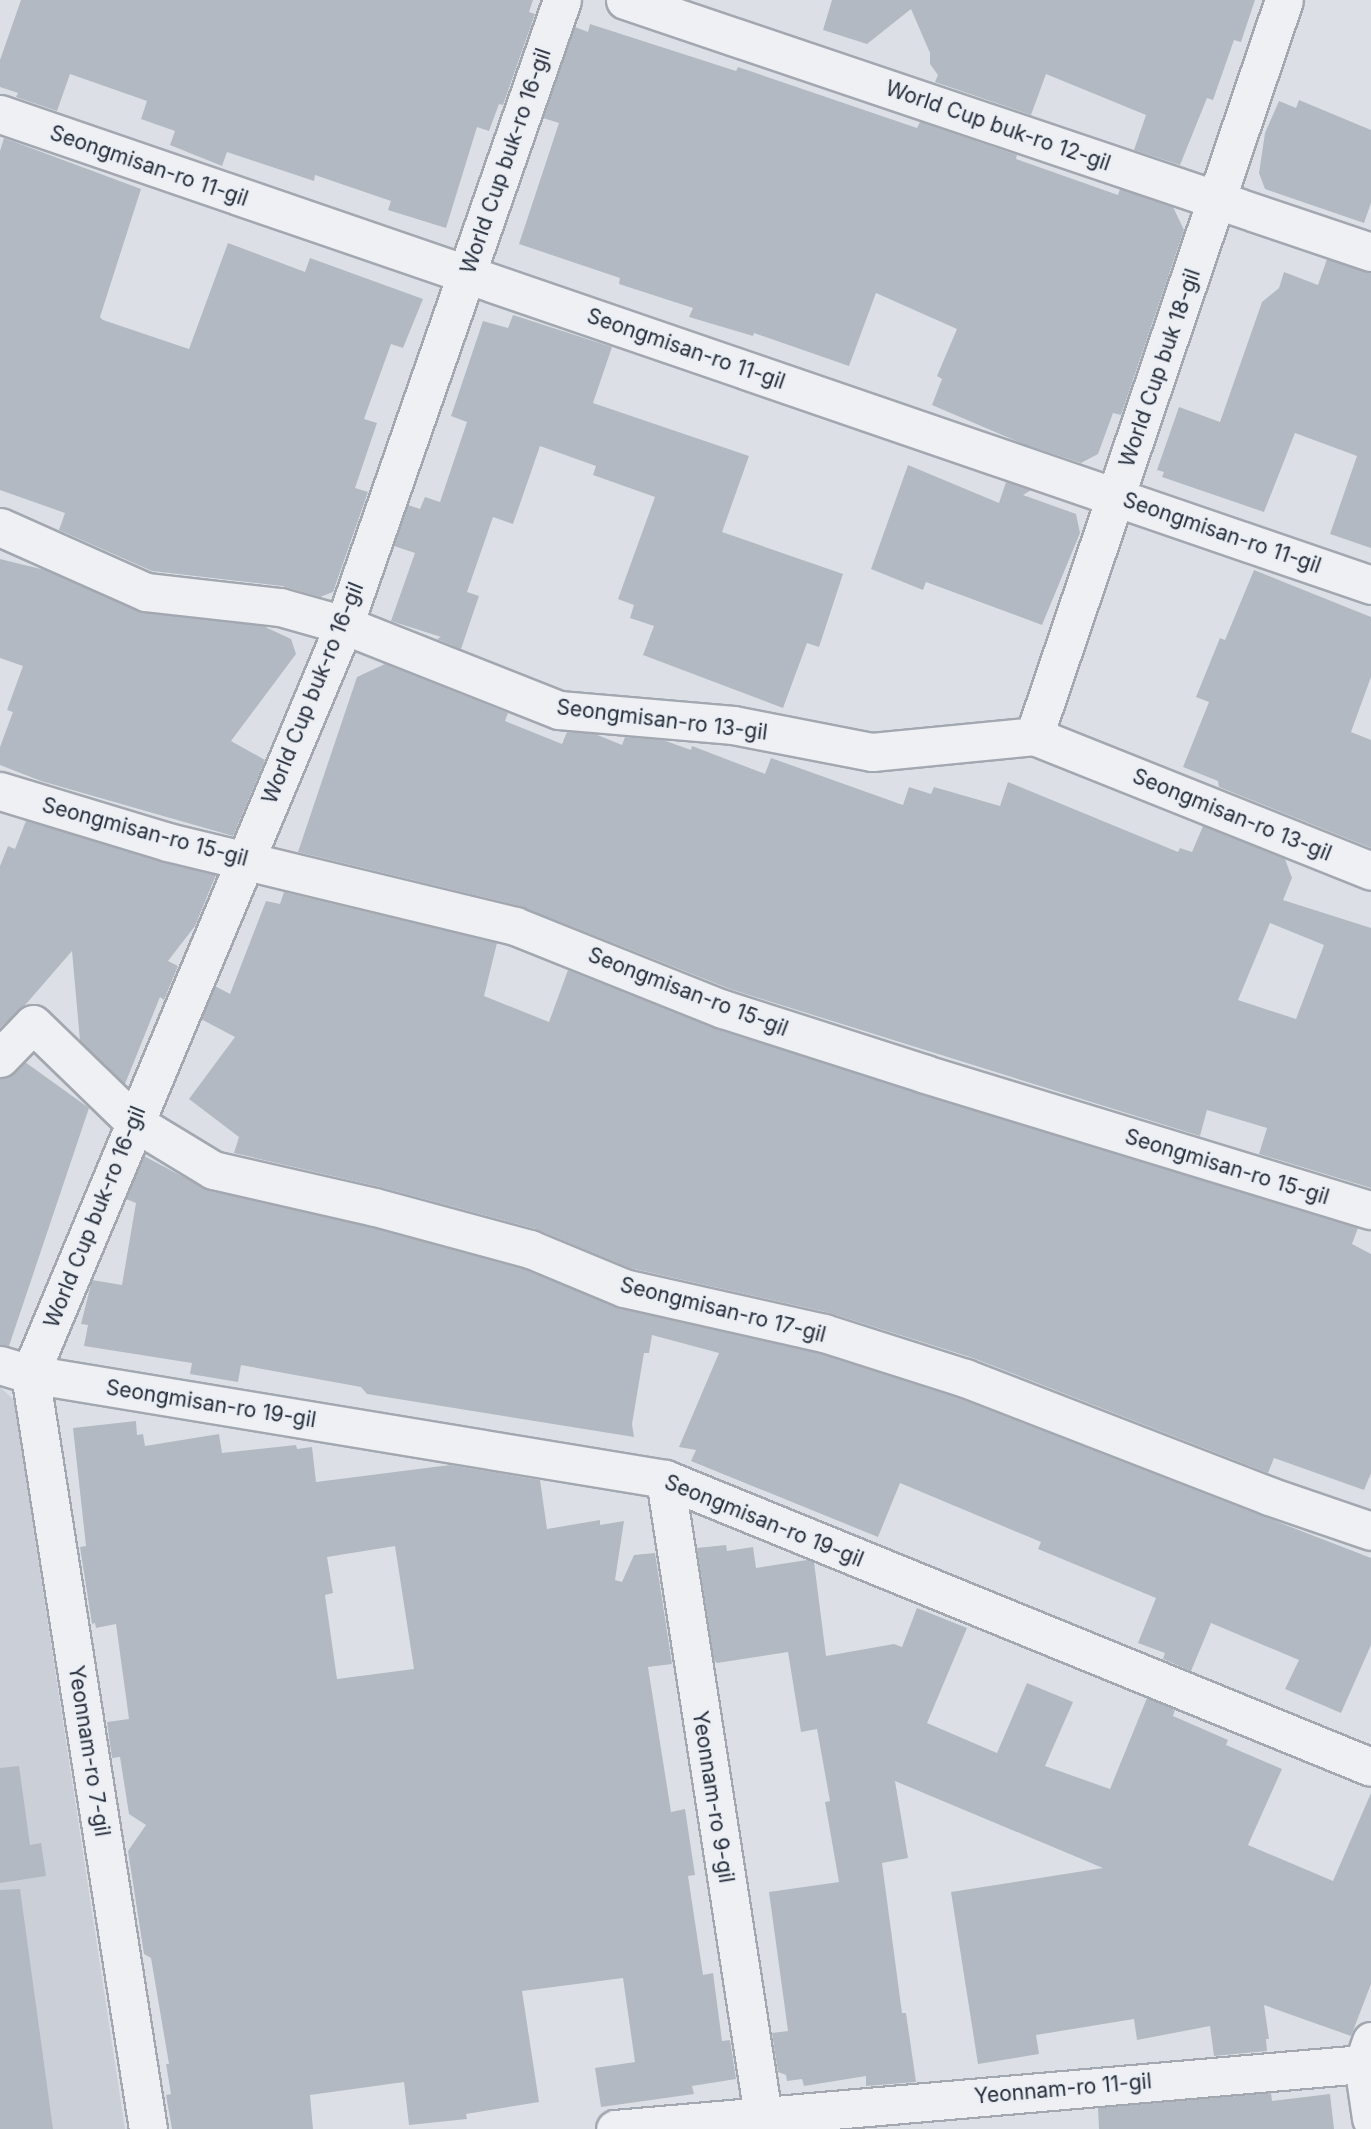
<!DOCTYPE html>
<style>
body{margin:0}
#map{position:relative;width:1371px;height:2129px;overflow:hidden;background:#dce0e6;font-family:Inter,sans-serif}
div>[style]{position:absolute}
.built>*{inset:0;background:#cacfd8}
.building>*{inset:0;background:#b3b9c2}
.roads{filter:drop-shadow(2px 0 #a2a7b0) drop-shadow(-2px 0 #a2a7b0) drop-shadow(0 2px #a2a7b0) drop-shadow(0 -2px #a2a7b0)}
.minor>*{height:37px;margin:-18.5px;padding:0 18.5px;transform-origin:18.5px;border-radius:18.5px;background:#eef0f4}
span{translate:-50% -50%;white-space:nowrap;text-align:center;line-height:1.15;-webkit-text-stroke:5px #ebeff4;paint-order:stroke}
.street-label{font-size:21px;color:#262e3c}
</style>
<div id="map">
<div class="built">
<div style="clip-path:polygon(0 1387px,14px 1400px,125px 2129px,0 2129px)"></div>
</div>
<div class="building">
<div style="clip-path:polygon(21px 0,533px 0,529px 12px,535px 14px,503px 105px,499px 104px,489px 131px,477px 127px,446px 228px,388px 210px,391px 201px,315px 175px,314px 181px,227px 152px,222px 166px,170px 145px,175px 131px,141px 119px,147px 101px,70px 74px,57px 111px,16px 97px,18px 93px,0 87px,0 60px)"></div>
<div style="clip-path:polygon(832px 0,1255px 0,1241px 42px,1234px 40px,1213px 100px,1207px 98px,1180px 165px,1134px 150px,1146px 115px,1046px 74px,1031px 115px,935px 82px,938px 75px,930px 64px,930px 53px,911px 9px,867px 44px,823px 30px)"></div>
<div style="clip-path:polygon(590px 24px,736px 71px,738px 67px,917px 128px,920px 122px,1017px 155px,1016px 159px,1118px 195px,1120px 189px,1173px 207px,1184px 230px,1121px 415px,1113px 413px,1098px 454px,1081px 463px,1021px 443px,932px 405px,942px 379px,937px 376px,957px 329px,876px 293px,849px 366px,754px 333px,753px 336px,689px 317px,693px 308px,619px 284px,620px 278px,519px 244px,559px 123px,543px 118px,575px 27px,588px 32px)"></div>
<div style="clip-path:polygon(1299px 100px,1371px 130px,1371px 203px,1364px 223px,1265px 189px,1259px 173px,1265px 133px,1279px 101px,1296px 108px)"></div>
<div style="clip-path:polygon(4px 138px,141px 189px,100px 317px,103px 320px,189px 349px,228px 243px,305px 272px,310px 258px,423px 299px,403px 348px,391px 344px,364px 419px,377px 423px,355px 488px,368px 492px,333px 592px,320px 597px,282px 586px,152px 571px,59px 530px,65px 513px,0 490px,0 151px)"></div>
<div style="clip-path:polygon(1327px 259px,1371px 272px,1371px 548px,1330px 534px,1357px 456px,1295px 433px,1264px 512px,1162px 477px,1164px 472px,1157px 470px,1179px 407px,1220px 422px,1262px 302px,1279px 288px,1284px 272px,1318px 285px)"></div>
<div style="clip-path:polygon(513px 315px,612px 347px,593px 403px,749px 456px,722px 532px,843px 574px,819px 647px,807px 643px,783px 708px,643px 655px,654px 626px,630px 618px,634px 605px,618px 599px,655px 497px,593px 475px,596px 466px,540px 446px,513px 524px,493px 517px,467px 592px,479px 596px,461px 649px,437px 639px,441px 637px,391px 621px,415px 553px,394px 546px,408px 505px,420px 509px,425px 497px,440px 502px,467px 422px,451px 416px,483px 321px,508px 328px)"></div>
<div style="clip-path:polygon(908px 465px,999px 503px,1006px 482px,1031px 490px,1023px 495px,1076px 514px,1080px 533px,1042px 625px,926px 582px,923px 590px,871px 569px)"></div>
<div style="clip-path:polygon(0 559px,45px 570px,138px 611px,263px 626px,291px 639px,296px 654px,231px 741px,265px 760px,233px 836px,41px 781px,0 765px,0 747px,13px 712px,7px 710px,23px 666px,0 658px)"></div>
<div style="clip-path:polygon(1254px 570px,1371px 617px,1371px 677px,1351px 732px,1371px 740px,1371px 848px,1219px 787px,1218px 781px,1183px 767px,1209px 702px,1196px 697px,1220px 638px,1225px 640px)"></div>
<div style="clip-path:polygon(evenodd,385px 664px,508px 713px,505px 721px,562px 744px,567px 732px,595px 734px,622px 745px,625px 737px,663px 740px,691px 750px,692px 746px,765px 774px,771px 758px,903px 805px,909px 787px,931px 794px,934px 787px,1000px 806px,1008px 782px,1178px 852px,1180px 848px,1192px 852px,1203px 826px,1285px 859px,1292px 878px,1283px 900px,1371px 928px,1371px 1188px,1259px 1154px,1267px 1128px,1207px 1110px,1200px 1136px,730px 989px,520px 906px,298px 852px,357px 677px,385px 664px,1270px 923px,1324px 945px,1296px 1019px,1238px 1000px,1270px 923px)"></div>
<div style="clip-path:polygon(26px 821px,216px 875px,195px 926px,168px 961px,178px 966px,164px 1000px,160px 997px,125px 1084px,80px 1041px,72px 951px,26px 1004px,0 1028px,0 866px,8px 846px,15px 849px)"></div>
<div style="clip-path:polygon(284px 892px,497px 943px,484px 996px,549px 1022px,568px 970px,716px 1029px,1358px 1228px,1352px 1244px,1371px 1254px,1371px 1473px,1364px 1490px,1274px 1458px,1268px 1473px,973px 1358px,830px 1313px,630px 1268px,536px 1229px,380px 1187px,234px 1153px,239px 1137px,189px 1099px,235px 1037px,201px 1019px,215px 986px,230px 994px,266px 901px,280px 904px)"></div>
<div style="clip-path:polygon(25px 1062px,89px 1108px,9px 1346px,0 1345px,0 1078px,15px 1073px)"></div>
<div style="clip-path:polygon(144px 1156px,208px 1190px,370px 1227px,523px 1269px,619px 1308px,818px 1353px,958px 1398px,1371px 1558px,1371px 1645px,1341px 1713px,1285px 1689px,1299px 1660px,1211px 1623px,1191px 1671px,1163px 1659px,1165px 1653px,1138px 1643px,1156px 1598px,1038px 1549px,1041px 1542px,900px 1483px,878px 1537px,691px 1461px,696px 1450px,679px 1447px,719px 1353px,652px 1335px,649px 1353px,644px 1353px,632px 1424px,634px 1437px,367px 1394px,361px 1387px,241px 1365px,238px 1382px,190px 1374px,192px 1363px,84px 1346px,88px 1325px,81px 1324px,92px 1280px,122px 1285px,136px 1203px,126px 1199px)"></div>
<div style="clip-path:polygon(evenodd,136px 1421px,137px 1435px,143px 1434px,145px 1446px,219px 1434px,222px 1453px,296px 1445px,297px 1449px,312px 1447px,316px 1482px,450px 1465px,540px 1480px,547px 1529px,600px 1520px,600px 1525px,624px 1521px,615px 1580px,622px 1582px,634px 1555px,655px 1553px,672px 1664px,648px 1667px,671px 1812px,685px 1809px,695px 1875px,688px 1876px,703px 1975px,713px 1973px,722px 2041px,730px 2040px,736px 2079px,692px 2086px,694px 2094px,601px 2107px,595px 2068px,635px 2062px,623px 1978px,522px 1991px,539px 2102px,466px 2114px,467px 2119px,409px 2125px,404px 2082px,310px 2095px,313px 2129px,172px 2129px,166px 2095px,171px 2094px,166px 2064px,169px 2064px,151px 1958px,144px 1954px,128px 1851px,146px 1825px,129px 1814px,120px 1757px,112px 1758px,107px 1722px,129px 1719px,116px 1624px,96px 1628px,95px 1623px,92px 1624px,80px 1547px,86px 1546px,73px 1428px,136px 1421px,395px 1546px,414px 1669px,337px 1679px,325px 1595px,333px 1593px,327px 1557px,395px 1546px)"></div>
<div style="clip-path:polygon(726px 1545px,727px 1551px,753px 1547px,756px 1568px,807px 1560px,814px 1562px,826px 1656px,894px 1644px,902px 1647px,917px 1608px,967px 1628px,927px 1723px,997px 1753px,1027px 1683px,1073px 1702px,1045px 1766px,1110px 1789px,1147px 1698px,1175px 1710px,1173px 1716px,1228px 1740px,1226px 1745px,1282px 1769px,1248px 1845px,1333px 1881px,1371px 1793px,1371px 1984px,1351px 2036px,1264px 2005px,1269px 2039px,1266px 2039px,1267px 2051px,1214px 2056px,1210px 2026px,1137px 2040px,1134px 2019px,1036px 2035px,1039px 2054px,978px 2064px,951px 1892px,1103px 1868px,895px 1781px,908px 1858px,882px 1863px,902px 2013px,906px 2013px,916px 2082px,866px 2086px,866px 2076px,804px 2086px,802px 2079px,787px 2081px,786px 2075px,778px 2072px,772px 2033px,788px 2031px,769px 1892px,839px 1882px,825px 1802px,830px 1801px,817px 1729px,801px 1732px,788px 1652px,717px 1663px,714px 1660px,697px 1548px)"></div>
<div style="clip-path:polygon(19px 1766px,30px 1845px,41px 1843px,46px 1876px,0 1883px,0 1768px)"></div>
<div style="clip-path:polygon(20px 1889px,53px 2129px,0 2129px,0 1890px)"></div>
<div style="clip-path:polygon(1271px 2093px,1272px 2101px,1330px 2094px,1334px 2129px,1099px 2129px,1098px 2108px)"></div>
</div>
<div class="roads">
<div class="minor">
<div style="left:625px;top:0;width:787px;rotate:18.67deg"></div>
<div style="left:0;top:114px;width:1450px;rotate:18.96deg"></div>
<div style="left:0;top:527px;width:160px;rotate:24deg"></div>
<div style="left:146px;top:592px;width:135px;rotate:6.4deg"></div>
<div style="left:280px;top:607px;width:66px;rotate:15.7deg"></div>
<div style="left:344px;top:625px;width:231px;rotate:21.6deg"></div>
<div style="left:559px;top:710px;width:175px;rotate:4.9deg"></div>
<div style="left:733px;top:725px;width:142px;rotate:11deg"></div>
<div style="left:872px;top:752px;width:163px;rotate:-5.6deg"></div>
<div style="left:1034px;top:736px;width:363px;rotate:21.8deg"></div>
<div style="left:1034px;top:736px;width:777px;rotate:-71.24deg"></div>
<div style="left:0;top:791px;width:176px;rotate:16.9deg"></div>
<div style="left:168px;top:842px;width:357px;rotate:13.6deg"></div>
<div style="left:515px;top:926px;width:224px;rotate:21.8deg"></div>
<div style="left:723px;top:1009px;width:212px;rotate:17.8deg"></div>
<div style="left:925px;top:1074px;width:466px;rotate:17deg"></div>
<div style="left:0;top:1058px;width:47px;rotate:-45.9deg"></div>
<div style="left:33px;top:1024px;width:141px;rotate:44.1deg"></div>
<div style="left:134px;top:1122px;width:92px;rotate:31.3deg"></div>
<div style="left:213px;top:1170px;width:166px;rotate:12.9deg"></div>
<div style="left:375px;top:1207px;width:161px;rotate:15.2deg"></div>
<div style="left:530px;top:1249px;width:102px;rotate:22.5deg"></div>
<div style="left:624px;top:1288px;width:205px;rotate:12.7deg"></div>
<div style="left:824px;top:1333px;width:148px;rotate:17.7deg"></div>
<div style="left:965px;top:1378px;width:326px;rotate:21.2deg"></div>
<div style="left:1269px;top:1496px;width:108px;rotate:18.9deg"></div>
<div style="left:0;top:1365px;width:31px;rotate:17deg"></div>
<div style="left:30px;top:1374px;width:644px;rotate:9.39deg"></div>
<div style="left:665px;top:1479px;width:762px;rotate:22.19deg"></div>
<div style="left:665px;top:1479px;width:658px;rotate:81.25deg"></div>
<div style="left:1371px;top:2041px;width:24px;rotate:109deg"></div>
<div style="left:1363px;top:2064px;width:55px;rotate:81.6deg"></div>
<div style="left:148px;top:2129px;width:764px;rotate:-98.88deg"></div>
<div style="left:30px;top:1374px;width:812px;rotate:-67.26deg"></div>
<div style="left:344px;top:625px;width:662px;rotate:-70.77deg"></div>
<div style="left:615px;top:2129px;width:751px;rotate:-4.97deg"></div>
</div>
</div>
<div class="street-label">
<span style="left:998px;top:126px;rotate:19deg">World Cup buk-ro 12-gil</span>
<span style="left:506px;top:161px;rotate:-71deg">World Cup buk-ro 16-gil</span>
<span style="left:149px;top:166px;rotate:19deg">Seongmisan-ro 11-gil</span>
<span style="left:686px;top:349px;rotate:19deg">Seongmisan-ro 11-gil</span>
<span style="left:1160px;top:368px;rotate:-71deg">World Cup buk 18-gil</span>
<span style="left:1222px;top:533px;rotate:19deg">Seongmisan-ro 11-gil</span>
<span style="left:313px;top:693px;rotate:-68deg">World Cup buk-ro 16-gil</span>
<span style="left:662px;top:720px;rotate:7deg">Seongmisan-ro 13-gil</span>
<span style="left:1232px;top:815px;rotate:22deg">Seongmisan-ro 13-gil</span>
<span style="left:145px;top:832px;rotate:15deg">Seongmisan-ro 15-gil</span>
<span style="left:688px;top:992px;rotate:21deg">Seongmisan-ro 15-gil</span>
<span style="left:1227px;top:1167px;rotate:17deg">Seongmisan-ro 15-gil</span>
<span style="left:95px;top:1217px;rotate:-68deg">World Cup buk-ro 16-gil</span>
<span style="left:723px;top:1310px;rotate:14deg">Seongmisan-ro 17-gil</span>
<span style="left:211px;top:1404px;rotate:9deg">Seongmisan-ro 19-gil</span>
<span style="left:764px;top:1521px;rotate:22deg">Seongmisan-ro 19-gil</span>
<span style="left:89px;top:1751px;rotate:81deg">Yeonnam-ro 7-gil</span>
<span style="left:713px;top:1797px;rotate:81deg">Yeonnam-ro 9-gil</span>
<span style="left:1063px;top:2089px;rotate:-5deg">Yeonnam-ro 11-gil</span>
</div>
</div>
